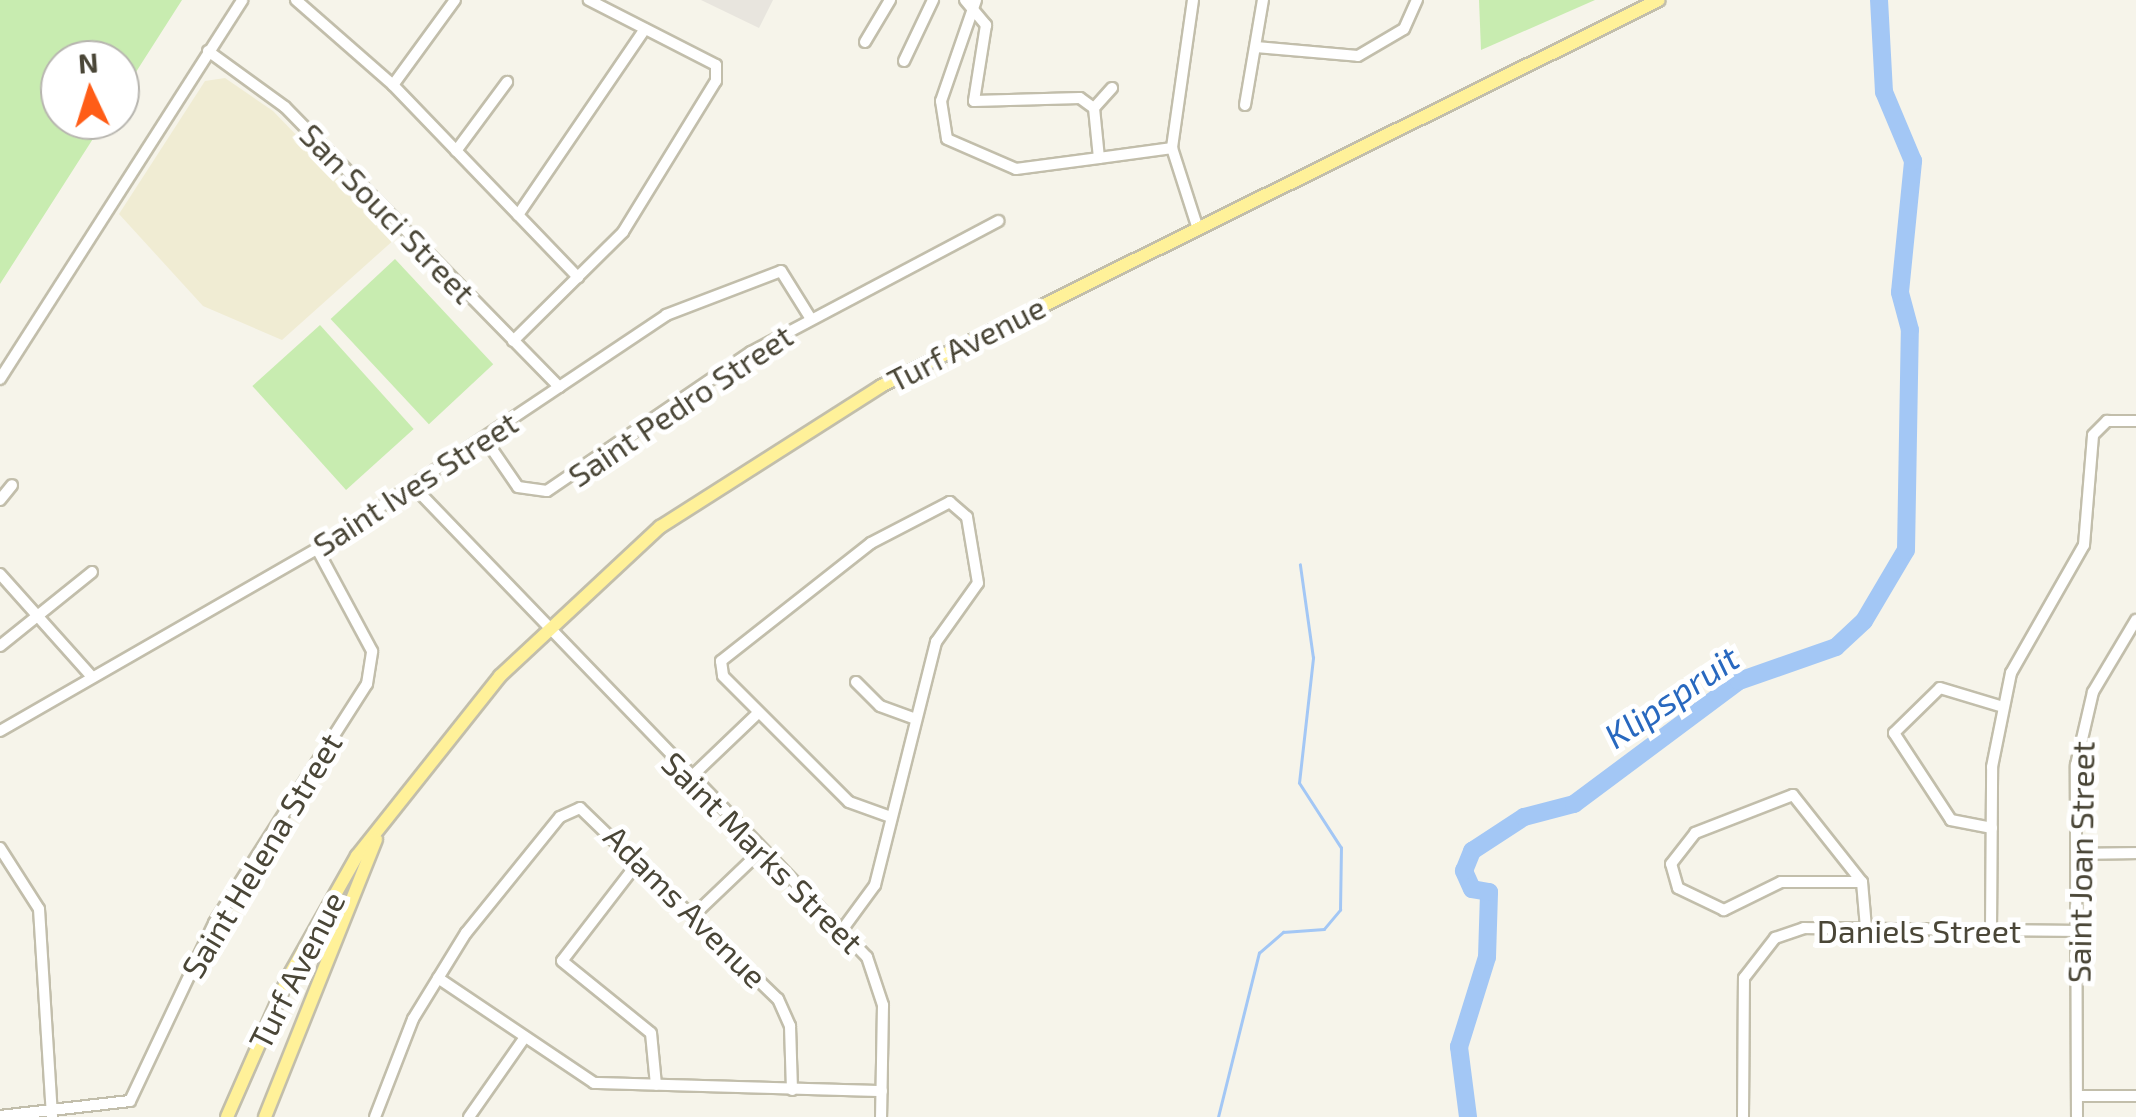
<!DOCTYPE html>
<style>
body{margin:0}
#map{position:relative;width:2136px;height:1117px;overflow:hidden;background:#f6f4ea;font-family:"Exo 2",sans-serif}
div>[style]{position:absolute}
.industrial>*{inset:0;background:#e8e5de}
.education>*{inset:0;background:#f0ecd3}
.green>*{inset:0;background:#c8ecb0;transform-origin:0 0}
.stream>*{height:2.5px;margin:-1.25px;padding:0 1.25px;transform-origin:1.25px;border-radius:1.25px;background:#a3c7f5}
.river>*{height:18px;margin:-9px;padding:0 9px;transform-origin:9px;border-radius:9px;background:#a3c7f5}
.roads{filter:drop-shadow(2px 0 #c2beab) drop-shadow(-2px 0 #c2beab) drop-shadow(0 2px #c2beab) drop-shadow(0 -2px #c2beab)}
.minor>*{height:10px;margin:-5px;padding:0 5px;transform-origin:5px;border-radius:5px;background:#fff}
.major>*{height:12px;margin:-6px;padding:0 6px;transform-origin:6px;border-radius:6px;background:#fff199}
span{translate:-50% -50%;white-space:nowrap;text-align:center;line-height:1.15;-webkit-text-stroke:10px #fff;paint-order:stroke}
.street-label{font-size:32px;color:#4a4637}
.water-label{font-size:35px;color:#2868bf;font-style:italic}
.north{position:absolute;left:40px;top:40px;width:100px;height:100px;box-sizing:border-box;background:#fff;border:2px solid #b7b5af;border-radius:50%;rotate:356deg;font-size:28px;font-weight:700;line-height:40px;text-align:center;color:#4a4637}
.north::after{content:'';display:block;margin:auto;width:35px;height:45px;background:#ff5d17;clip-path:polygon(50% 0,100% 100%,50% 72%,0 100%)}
</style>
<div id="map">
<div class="industrial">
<div style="clip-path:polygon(701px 0,773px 0,759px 28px)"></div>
</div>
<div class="education">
<div style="clip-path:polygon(225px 78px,273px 111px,396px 238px,282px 340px,203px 306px,119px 214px,205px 81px)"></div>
</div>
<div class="green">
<div style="clip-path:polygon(0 0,182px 0,120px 97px,120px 60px,60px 60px,60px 120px,105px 120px,0 284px)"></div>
<div style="clip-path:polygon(1479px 0,1595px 0,1481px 50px)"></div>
<div style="left:395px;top:259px;width:144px;height:88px;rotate:47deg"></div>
<div style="left:320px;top:325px;width:140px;height:91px;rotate:48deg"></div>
</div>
<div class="stream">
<div style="left:1218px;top:1117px;width:169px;rotate:-76deg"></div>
<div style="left:1259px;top:953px;width:32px;rotate:-41deg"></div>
<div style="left:1283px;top:932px;width:41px;rotate:-4.2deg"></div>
<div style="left:1324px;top:929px;width:25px;rotate:-50deg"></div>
<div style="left:1340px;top:910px;width:62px;rotate:-89.1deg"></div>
<div style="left:1341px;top:848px;width:77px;rotate:-122.9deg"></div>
<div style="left:1299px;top:783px;width:126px;rotate:-83.6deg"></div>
<div style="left:1313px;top:658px;width:94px;rotate:-98deg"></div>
</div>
<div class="river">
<div style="left:1468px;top:1117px;width:71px;rotate:-97.3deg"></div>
<div style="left:1459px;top:1047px;width:94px;rotate:-72.7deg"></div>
<div style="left:1487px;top:957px;width:65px;rotate:-88.2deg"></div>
<div style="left:1489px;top:892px;width:17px;rotate:-170deg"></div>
<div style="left:1472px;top:889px;width:20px;rotate:-114deg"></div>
<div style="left:1464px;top:871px;width:22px;rotate:-68deg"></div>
<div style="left:1472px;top:851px;width:62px;rotate:-33.2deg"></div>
<div style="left:1524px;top:817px;width:52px;rotate:-14.6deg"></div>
<div style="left:1574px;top:804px;width:206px;rotate:-36.7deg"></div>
<div style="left:1739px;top:681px;width:103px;rotate:-19.3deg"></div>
<div style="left:1836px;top:647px;width:38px;rotate:-43deg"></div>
<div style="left:1864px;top:621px;width:82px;rotate:-59.4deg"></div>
<div style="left:1906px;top:550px;width:220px;rotate:-89deg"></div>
<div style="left:1910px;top:330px;width:39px;rotate:-105deg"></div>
<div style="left:1900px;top:292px;width:132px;rotate:-84.3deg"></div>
<div style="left:1913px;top:161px;width:75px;rotate:-112.8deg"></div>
<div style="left:1884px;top:92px;width:92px;rotate:-93.1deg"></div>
</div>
<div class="roads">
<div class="minor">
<div style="left:296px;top:0;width:129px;rotate:41.2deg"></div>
<div style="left:393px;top:85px;width:267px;rotate:46.1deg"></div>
<div style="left:965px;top:0;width:33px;rotate:50deg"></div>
<div style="left:986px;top:25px;width:77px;rotate:99deg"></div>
<div style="left:974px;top:101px;width:106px;rotate:-1.6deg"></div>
<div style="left:1080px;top:98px;width:17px;rotate:36deg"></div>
<div style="left:1094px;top:108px;width:50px;rotate:84.3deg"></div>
<div style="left:1099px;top:158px;width:74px;rotate:-7.8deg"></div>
<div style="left:976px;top:0;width:107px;rotate:109.1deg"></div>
<div style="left:941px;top:101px;width:38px;rotate:81deg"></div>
<div style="left:947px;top:139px;width:75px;rotate:23.5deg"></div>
<div style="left:1016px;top:169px;width:84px;rotate:-7.5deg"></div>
<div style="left:1193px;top:0;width:149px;rotate:98.1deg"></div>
<div style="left:1172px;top:148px;width:85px;rotate:72.2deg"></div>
<div style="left:865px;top:42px;width:49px;rotate:-59.2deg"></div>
<div style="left:1256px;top:47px;width:102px;rotate:5deg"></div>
<div style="left:1358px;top:56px;width:53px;rotate:-30.4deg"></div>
<div style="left:1404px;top:29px;width:32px;rotate:-66deg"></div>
<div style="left:208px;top:51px;width:95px;rotate:36deg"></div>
<div style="left:285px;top:107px;width:392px;rotate:45.6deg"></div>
<div style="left:904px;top:61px;width:68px;rotate:-64.6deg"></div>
<div style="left:393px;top:85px;width:105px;rotate:-53.9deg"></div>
<div style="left:1245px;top:105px;width:107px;rotate:-80.3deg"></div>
<div style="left:1094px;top:108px;width:27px;rotate:-48deg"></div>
<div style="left:456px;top:151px;width:86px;rotate:-53.5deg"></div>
<div style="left:518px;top:215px;width:225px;rotate:-55.7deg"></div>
<div style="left:513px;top:341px;width:155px;rotate:-44.7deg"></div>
<div style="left:623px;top:232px;width:177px;rotate:-58.4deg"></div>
<div style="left:716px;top:81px;width:16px;rotate:-90deg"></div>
<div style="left:716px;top:65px;width:143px;rotate:-152.9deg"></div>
<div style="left:0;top:379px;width:450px;rotate:-57.4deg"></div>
<div style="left:485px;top:439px;width:58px;rotate:55.5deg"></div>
<div style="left:518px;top:487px;width:29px;rotate:8deg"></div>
<div style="left:547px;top:491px;width:247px;rotate:-34.3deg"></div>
<div style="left:751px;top:352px;width:280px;rotate:-27.9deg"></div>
<div style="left:414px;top:487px;width:653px;rotate:46.06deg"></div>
<div style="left:867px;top:957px;width:51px;rotate:71.6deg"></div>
<div style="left:883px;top:1005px;width:112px;rotate:91deg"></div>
<div style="left:0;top:500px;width:19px;rotate:-51deg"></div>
<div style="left:0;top:574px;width:138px;rotate:48.2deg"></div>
<div style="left:0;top:646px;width:118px;rotate:-38.8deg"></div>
<div style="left:856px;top:682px;width:34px;rotate:45deg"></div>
<div style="left:880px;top:706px;width:38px;rotate:20deg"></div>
<div style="left:0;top:731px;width:366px;rotate:-29.9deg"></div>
<div style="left:317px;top:549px;width:420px;rotate:-33.8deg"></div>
<div style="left:666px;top:315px;width:123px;rotate:-20.9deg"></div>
<div style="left:781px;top:271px;width:57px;rotate:58deg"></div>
<div style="left:690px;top:778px;width:95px;rotate:-43.7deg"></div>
<div style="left:1992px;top:828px;width:42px;rotate:-169deg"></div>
<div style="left:1951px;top:820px;width:104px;rotate:-123.2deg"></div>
<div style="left:1894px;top:733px;width:64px;rotate:-44.4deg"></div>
<div style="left:1940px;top:688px;width:66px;rotate:16.8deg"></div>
<div style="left:0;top:848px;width:72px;rotate:57.4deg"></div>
<div style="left:39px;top:909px;width:208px;rotate:86.4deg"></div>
<div style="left:2077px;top:854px;width:59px;rotate:-1deg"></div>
<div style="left:639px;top:861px;width:126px;rotate:127.6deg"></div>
<div style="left:562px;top:961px;width:114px;rotate:39deg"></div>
<div style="left:651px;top:1033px;width:52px;rotate:84.5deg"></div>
<div style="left:1862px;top:882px;width:81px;rotate:180deg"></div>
<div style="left:1781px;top:882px;width:64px;rotate:153.8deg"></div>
<div style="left:1724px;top:910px;width:51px;rotate:-154.4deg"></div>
<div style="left:1678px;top:888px;width:25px;rotate:-106deg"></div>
<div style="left:1671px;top:864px;width:39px;rotate:-52deg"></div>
<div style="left:1695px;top:833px;width:105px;rotate:-21.2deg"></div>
<div style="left:1793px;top:795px;width:111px;rotate:51.6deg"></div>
<div style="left:1862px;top:882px;width:46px;rotate:85deg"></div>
<div style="left:695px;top:914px;width:91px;rotate:-43.7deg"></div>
<div style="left:842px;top:930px;width:56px;rotate:-53.7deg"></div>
<div style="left:875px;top:885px;width:251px;rotate:-75.9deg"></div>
<div style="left:936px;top:642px;width:72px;rotate:-54.6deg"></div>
<div style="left:978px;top:583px;width:67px;rotate:-99.5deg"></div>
<div style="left:967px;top:517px;width:23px;rotate:-139deg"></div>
<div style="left:950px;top:502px;width:89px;rotate:152.6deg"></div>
<div style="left:871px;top:543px;width:191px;rotate:141.8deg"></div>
<div style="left:721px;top:661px;width:15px;rotate:82deg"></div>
<div style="left:723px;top:676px;width:178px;rotate:45deg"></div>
<div style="left:849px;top:802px;width:45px;rotate:19.7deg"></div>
<div style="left:1991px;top:930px;width:163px;rotate:-89.6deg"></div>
<div style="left:1992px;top:767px;width:96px;rotate:-78.6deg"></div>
<div style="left:2011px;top:673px;width:147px;rotate:-60.3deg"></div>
<div style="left:2084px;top:545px;width:110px;rotate:-85.3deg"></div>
<div style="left:2093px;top:435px;width:20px;rotate:-45deg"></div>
<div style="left:2107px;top:421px;width:29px"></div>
<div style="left:438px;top:978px;width:188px;rotate:33.9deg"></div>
<div style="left:594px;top:1083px;width:288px;rotate:1.6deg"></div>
<div style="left:2077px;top:1096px;width:59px"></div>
<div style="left:0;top:1116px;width:131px;rotate:-6.6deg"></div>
<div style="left:130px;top:1101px;width:197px;rotate:-64.7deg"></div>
<div style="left:214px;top:923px;width:284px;rotate:-57.4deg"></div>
<div style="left:367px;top:684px;width:33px;rotate:-81deg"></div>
<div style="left:372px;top:651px;width:116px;rotate:-118.3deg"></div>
<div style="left:375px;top:1117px;width:105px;rotate:-68.8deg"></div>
<div style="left:413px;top:1019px;width:101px;rotate:-58.4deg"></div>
<div style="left:466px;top:933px;width:149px;rotate:-51deg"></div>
<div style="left:560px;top:817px;width:22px;rotate:-24deg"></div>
<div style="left:580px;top:808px;width:275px;rotate:44deg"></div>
<div style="left:778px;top:999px;width:30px;rotate:66deg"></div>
<div style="left:790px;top:1026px;width:64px;rotate:88.2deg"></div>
<div style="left:469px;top:1117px;width:94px;rotate:-55deg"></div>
<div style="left:1743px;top:1117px;width:139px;rotate:-89.6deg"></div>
<div style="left:1744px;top:978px;width:51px;rotate:-52.2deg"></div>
<div style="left:1775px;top:938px;width:31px;rotate:-19deg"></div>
<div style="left:1804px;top:928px;width:273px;rotate:0.6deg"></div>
<div style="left:2077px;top:1117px;width:352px;rotate:-90.2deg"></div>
<div style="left:2076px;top:765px;width:75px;rotate:-76.9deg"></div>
<div style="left:2093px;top:692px;width:84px;rotate:-59.2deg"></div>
</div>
<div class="major">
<div style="left:227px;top:1117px;width:154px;rotate:-66.3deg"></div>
<div style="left:289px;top:976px;width:138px;rotate:-60.5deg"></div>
<div style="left:357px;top:856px;width:230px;rotate:-51.5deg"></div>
<div style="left:500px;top:676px;width:219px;rotate:-43deg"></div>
<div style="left:660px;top:527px;width:262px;rotate:-32.5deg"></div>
<div style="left:881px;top:386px;width:868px;rotate:-26.39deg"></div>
<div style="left:265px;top:1117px;width:299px;rotate:-68.2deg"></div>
</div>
</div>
<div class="street-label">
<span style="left:388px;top:213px;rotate:46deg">San Souci Street</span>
<span style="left:966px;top:343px;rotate:-27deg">Turf Avenue</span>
<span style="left:680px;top:405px;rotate:-34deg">Saint Pedro Street</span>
<span style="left:415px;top:483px;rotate:-33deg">Saint Ives Street</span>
<span style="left:763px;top:852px;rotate:45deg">Saint Marks Street</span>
<span style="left:261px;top:855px;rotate:-59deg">Saint Helena Street</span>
<span style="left:2080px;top:862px;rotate:-89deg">Saint Joan Street</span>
<span style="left:686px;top:906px;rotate:45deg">Adams Avenue</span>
<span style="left:1919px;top:930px">Daniels Street</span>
<span style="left:296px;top:970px;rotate:-63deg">Turf Avenue</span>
</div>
<div class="water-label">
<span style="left:1671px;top:696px;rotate:-34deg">Klipspruit</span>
</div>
<div class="north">N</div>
</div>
